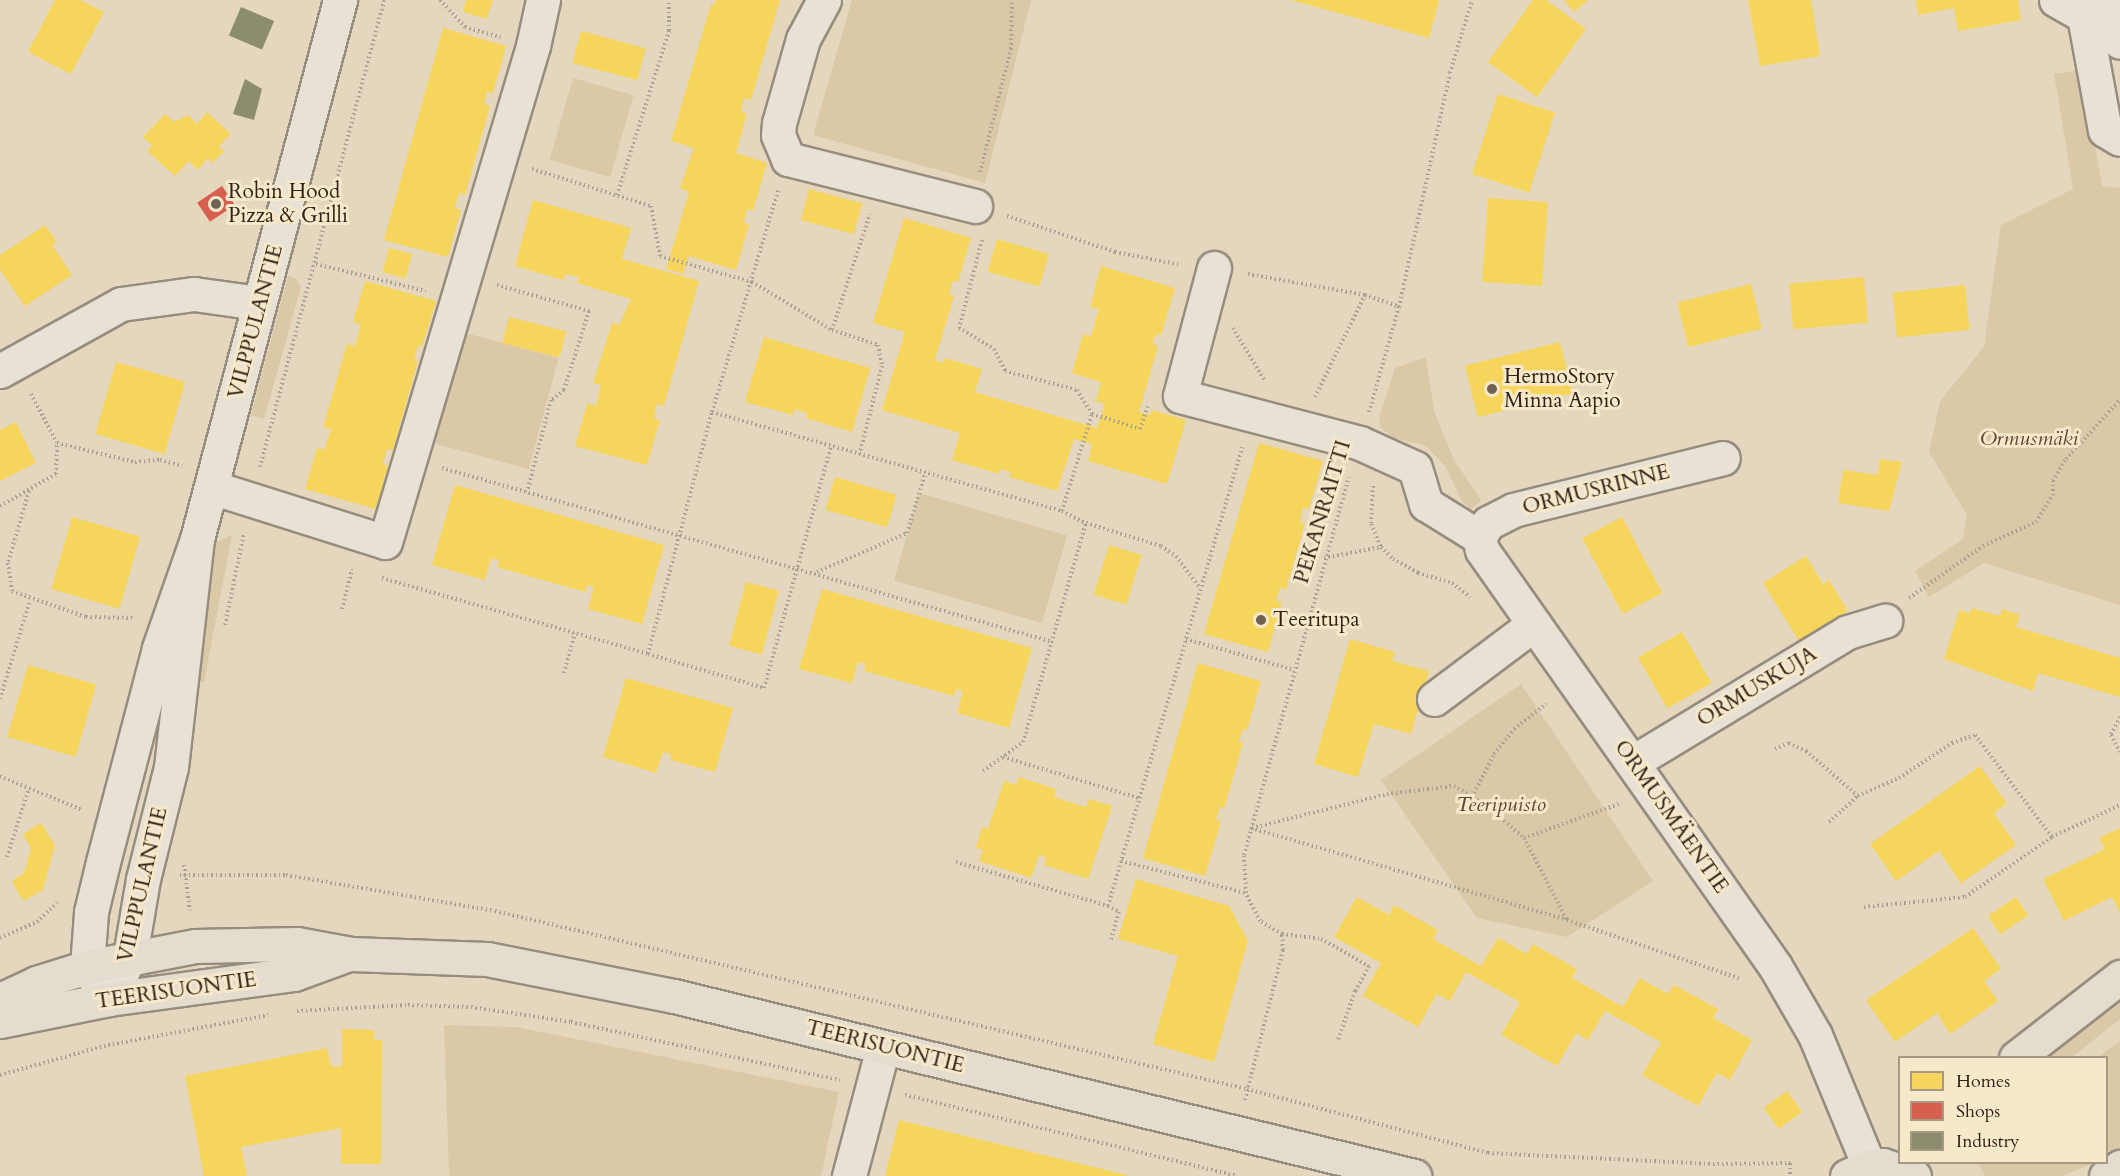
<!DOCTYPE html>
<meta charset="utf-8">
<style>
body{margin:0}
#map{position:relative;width:2120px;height:1176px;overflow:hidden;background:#e4d7be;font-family:Cardo,serif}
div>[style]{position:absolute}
.green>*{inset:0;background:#dbc8a7;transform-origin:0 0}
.homes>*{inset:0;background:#f6d55c;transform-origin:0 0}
.shops>*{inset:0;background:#d6604d;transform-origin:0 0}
.industry>*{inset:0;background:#8c8c6e;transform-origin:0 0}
.path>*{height:4px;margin-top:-2px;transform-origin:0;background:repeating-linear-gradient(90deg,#a8a196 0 1.5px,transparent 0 4.5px)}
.roads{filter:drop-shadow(2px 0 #968d7e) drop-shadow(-2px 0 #968d7e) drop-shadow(0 2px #968d7e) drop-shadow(0 -2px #968d7e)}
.minor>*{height:33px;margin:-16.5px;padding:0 16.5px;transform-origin:16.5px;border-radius:16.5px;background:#e8e1d5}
.major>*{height:33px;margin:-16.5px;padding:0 16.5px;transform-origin:16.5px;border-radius:16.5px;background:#e4dcce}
.dots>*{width:16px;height:16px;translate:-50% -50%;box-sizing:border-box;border:3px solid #f8e8ca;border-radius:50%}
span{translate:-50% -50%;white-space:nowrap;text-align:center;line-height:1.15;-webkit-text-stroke:6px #f8e8ca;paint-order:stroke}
.poi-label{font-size:21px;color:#322119}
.left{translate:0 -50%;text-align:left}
.street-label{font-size:21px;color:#322119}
.park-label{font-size:21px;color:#5a4838;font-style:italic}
.legend{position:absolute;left:1898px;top:1056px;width:210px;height:108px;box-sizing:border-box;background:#f8e8ca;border:2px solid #a99883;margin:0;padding:8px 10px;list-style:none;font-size:18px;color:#322119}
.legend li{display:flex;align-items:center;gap:12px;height:30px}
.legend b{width:30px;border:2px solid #a99883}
</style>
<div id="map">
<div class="green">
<div style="clip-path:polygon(852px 0,1031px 0,985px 183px,813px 135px)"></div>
<div style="clip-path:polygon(2082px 70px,2102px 186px,2120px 188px,2120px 605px,1984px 563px,1929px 597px,1915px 571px,1963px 539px,1967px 515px,1929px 452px,1940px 401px,1984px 347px,2001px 225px,2073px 189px,2054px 74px)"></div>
<div style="left:573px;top:78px;width:63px;height:85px;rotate:16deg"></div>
<div style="clip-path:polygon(288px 276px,295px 278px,301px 287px,264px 419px,251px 415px)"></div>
<div style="left:462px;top:332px;width:100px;height:115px;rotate:15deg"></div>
<div style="clip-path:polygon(1426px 357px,1434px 411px,1454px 460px,1481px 500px,1471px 510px,1462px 501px,1445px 466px,1426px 446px,1394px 438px,1381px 428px,1379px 418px,1395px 368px)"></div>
<div style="left:919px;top:493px;width:154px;height:91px;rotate:16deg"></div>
<div style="clip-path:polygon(232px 535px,204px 682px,194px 681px,213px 544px)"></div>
<div style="clip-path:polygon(1521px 684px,1653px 881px,1567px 937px,1477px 918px,1381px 780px)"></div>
<div style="clip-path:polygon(2120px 1001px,2120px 1019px,2072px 1057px,2048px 1057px)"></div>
<div style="clip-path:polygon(444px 1025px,516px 1027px,839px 1092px,821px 1176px,449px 1176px)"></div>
<div style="clip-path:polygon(2120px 1041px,2120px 1147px,2107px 1155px,2106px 1058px,2098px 1057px)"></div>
<div style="clip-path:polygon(1978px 1163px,1978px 1162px,2093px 1163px,2062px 1176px,1985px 1176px)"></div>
</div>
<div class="homes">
<div style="clip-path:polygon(55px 0,80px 0,104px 12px,71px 74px,28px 52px)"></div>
<div style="clip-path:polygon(466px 0,493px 0,487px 19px,463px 12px)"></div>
<div style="clip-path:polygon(716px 0,780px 0,751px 100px,744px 98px,741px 112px,747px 114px,736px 153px,767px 163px,753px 211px,747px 209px,744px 223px,749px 224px,736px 270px,689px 256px,683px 274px,666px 269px,689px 192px,680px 188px,694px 148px,671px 141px,711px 4px,714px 5px)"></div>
<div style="clip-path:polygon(1291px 0,1439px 0,1429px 38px)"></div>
<div style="clip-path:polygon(1533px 0,1546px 0,1586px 29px,1537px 97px,1488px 62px)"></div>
<div style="clip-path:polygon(1564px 0,1588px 0,1574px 12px)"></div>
<div style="clip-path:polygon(1748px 0,1811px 0,1820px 56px,1760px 66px)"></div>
<div style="clip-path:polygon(1916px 0,2018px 0,2021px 20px,1958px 31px,1954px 8px,1918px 15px)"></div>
<div style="clip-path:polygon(443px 28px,506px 46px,493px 93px,487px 92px,484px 104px,490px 106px,465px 195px,459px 193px,455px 208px,461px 210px,448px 257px,384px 240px)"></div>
<div style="left:581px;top:31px;width:67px;height:33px;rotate:15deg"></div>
<div style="left:1498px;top:94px;width:60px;height:84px;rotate:18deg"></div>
<div style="clip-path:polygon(207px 112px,231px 134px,219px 146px,224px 151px,213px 163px,208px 158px,198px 170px,189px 161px,175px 176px,147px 151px,152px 146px,143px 137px,165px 114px,174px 122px,188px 115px,197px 124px)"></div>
<div style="left:809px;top:189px;width:55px;height:32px;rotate:15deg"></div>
<div style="left:1488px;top:198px;width:60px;height:84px;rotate:4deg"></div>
<div style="clip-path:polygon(533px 200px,631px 228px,622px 259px,699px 281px,664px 406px,657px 404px,654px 418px,660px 420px,647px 465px,575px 446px,587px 404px,596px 406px,601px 385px,593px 383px,612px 323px,619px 325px,631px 299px,577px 283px,579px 277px,565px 274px,563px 280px,515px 266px)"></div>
<div style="clip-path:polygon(904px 218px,971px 238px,958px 282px,953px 281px,951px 287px,949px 294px,954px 296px,935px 360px,943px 363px,945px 358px,982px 369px,975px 392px,1097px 428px,1105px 404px,1096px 401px,1101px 382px,1072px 373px,1083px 334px,1091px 336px,1099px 309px,1090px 307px,1101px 266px,1175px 288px,1161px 335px,1156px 334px,1154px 339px,1153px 344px,1158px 346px,1139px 412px,1150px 415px,1152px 410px,1186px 420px,1167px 484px,1088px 461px,1092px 444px,1074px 439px,1057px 491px,1009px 477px,1011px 472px,1000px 469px,999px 474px,952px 460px,960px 433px,882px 410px,905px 332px,873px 323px)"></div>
<div style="clip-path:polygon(45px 225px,57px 242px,52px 245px,72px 275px,25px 306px,0 270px,0 255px)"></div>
<div style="left:997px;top:239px;width:54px;height:34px;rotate:16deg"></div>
<div style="left:389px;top:248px;width:24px;height:25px;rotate:15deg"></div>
<div style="left:1864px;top:277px;width:46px;height:75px;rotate:85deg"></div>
<div style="clip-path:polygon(365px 281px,436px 301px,422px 347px,418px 346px,414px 360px,418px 361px,393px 450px,387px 449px,383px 464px,388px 466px,376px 509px,305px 489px,317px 448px,324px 450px,331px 429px,323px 427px,347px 344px,355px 346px,361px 324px,353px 322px)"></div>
<div style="left:1751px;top:284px;width:46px;height:76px;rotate:76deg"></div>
<div style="left:1965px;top:285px;width:45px;height:73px;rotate:84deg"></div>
<div style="left:509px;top:317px;width:59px;height:27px;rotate:14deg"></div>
<div style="clip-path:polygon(764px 337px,870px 368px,852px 432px,806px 418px,807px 413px,794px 409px,793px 415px,745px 402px)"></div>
<div style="left:1560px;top:342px;width:53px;height:98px;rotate:76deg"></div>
<div style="left:116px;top:362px;width:72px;height:75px;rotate:16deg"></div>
<div style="clip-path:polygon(16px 422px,36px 463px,0 481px,0 430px)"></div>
<div style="clip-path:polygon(1259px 443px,1323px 461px,1309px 509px,1303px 508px,1301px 515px,1300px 522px,1305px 523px,1286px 590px,1280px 588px,1276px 601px,1282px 602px,1268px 652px,1204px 634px)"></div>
<div style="clip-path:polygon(1880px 459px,1902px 462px,1889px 511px,1838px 503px,1843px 470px,1878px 475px)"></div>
<div style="left:835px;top:477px;width:64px;height:34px;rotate:16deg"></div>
<div style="clip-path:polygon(455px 485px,664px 545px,642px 624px,588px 609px,594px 587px,587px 585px,585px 592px,497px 567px,499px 560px,491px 558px,485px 580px,432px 565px)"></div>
<div style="left:72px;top:517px;width:71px;height:75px;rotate:16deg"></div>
<div style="left:1622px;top:517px;width:86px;height:45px;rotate:62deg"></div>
<div style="left:1109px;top:545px;width:34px;height:52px;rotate:17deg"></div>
<div style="clip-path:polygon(1806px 556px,1823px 584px,1829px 580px,1848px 611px,1799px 641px,1763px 583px)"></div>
<div style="left:746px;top:582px;width:34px;height:66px;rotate:15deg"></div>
<div style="clip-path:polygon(822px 589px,1032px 648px,1009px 728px,957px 713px,963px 691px,956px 689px,954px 696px,864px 671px,866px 664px,858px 662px,852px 683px,799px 669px)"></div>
<div style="clip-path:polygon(1972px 608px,2000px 616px,2002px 609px,2020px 615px,2016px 627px,2120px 658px,2120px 697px,2038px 673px,2033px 691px,1944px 659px,1959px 610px,1970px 613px)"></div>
<div style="left:1682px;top:632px;width:59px;height:51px;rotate:60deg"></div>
<div style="clip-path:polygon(1350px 639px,1395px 652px,1392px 661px,1429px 671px,1411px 734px,1374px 724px,1358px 777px,1314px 764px)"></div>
<div style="clip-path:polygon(1198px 663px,1261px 681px,1247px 730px,1243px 729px,1239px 741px,1243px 743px,1224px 809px,1220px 807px,1216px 820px,1221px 821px,1205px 876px,1143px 858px)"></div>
<div style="left:28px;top:665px;width:71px;height:75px;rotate:16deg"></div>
<div style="clip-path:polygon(626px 678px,733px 708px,715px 772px,670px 760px,671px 754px,663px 752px,656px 773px,603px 757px)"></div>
<div style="clip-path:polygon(1980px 766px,2007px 803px,1994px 813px,2016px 845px,1961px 883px,1939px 851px,1896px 881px,1870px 844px)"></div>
<div style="clip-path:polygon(1019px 777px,1056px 789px,1054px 797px,1086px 807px,1089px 799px,1112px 806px,1088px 879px,1044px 865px,1046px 857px,1039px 855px,1031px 878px,979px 861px,983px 850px,976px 848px,982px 827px,988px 829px,1004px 781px,1016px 785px)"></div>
<div style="clip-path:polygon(41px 823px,55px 845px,43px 890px,23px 901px,12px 881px,24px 873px,31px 848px,23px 834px)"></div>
<div style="clip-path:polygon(2120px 828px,2120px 913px,2112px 897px,2064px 921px,2043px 879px,2105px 849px,2099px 838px)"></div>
<div style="clip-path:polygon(1136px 879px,1229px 906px,1248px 941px,1214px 1062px,1153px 1044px,1178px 956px,1118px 939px)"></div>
<div style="clip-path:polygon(1357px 897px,1389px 915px,1394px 905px,1438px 930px,1433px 939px,1481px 966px,1498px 938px,1527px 954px,1533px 944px,1577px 969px,1572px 978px,1623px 1007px,1639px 978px,1668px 994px,1674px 985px,1718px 1009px,1713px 1018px,1752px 1040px,1730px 1080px,1717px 1073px,1698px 1106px,1642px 1075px,1661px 1042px,1605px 1011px,1588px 1040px,1576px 1033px,1557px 1066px,1501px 1035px,1520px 1002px,1466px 972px,1450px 1001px,1437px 994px,1418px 1027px,1363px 996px,1381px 963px,1334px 937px)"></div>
<div style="left:2016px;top:897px;width:22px;height:34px;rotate:56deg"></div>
<div style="clip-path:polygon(1973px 928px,2001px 969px,1984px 981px,1998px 1001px,1950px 1034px,1937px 1013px,1895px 1042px,1866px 1000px)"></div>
<div style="clip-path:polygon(342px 1029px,374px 1030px,374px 1040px,382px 1040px,381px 1164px,341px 1164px,341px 1128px,241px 1147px,247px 1176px,204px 1176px,185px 1076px,327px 1048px,331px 1066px,342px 1067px)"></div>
<div style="left:1787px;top:1091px;width:26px;height:29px;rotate:54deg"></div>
<div style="clip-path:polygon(899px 1120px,1127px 1175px,1127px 1176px,885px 1176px)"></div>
</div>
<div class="shops">
<div style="left:222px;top:186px;width:23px;height:30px;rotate:56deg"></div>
</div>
<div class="industry">
<div style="left:241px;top:7px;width:36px;height:31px;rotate:23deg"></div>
<div style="clip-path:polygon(245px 79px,262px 89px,254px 120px,233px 114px)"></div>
</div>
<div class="path">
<div style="left:440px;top:0;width:37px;rotate:47deg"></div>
<div style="left:465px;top:27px;width:37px;rotate:16deg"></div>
<div style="left:532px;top:169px;width:125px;rotate:17.3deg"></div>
<div style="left:651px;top:206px;width:51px;rotate:79.8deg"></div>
<div style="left:660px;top:256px;width:96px;rotate:15.8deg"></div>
<div style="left:752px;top:282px;width:93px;rotate:31deg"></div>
<div style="left:832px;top:330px;width:48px;rotate:18.1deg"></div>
<div style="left:878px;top:345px;width:21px;rotate:79deg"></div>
<div style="left:882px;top:366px;width:93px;rotate:104.3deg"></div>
<div style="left:980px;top:172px;width:127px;rotate:-75.9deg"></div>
<div style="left:1011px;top:49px;width:49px;rotate:-88.8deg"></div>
<div style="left:617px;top:195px;width:172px;rotate:-72.4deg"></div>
<div style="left:669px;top:31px;width:31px;rotate:-90deg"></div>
<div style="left:1007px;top:216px;width:114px;rotate:18.4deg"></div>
<div style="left:1115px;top:252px;width:67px;rotate:11.1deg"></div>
<div style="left:982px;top:240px;width:91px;rotate:104.6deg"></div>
<div style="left:959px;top:328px;width:41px;rotate:31deg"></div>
<div style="left:994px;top:349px;width:25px;rotate:63deg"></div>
<div style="left:1005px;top:371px;width:74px;rotate:14.8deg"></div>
<div style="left:1077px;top:390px;width:28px;rotate:58deg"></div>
<div style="left:316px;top:264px;width:113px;rotate:13.8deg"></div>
<div style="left:1248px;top:274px;width:119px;rotate:10.2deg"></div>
<div style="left:1365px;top:295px;width:36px;rotate:19deg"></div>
<div style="left:497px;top:285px;width:96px;rotate:15.8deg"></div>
<div style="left:589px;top:311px;width:83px;rotate:107.6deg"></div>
<div style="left:564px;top:390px;width:16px;rotate:142deg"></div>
<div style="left:551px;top:400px;width:95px;rotate:104.6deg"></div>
<div style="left:1233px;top:328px;width:62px;rotate:58.9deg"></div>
<div style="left:832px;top:330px;width:122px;rotate:-71.9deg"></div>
<div style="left:31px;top:394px;width:55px;rotate:62deg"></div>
<div style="left:57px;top:443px;width:80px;rotate:13.7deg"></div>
<div style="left:135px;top:462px;width:25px;rotate:-5deg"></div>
<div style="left:160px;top:460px;width:23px;rotate:15deg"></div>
<div style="left:1315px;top:397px;width:114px;rotate:-63.9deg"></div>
<div style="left:712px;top:412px;width:364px;rotate:15.8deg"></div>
<div style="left:1062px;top:511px;width:27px;rotate:27deg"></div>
<div style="left:1086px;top:523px;width:78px;rotate:17deg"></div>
<div style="left:1161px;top:546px;width:18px;rotate:34deg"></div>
<div style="left:1176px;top:556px;width:40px;rotate:53deg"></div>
<div style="left:1369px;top:412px;width:109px;rotate:-74.1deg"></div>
<div style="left:1399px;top:307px;width:239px;rotate:-77.7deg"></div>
<div style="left:1450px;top:73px;width:76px;rotate:-73.2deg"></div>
<div style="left:260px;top:467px;width:483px;rotate:-75.1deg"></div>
<div style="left:442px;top:468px;width:635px;rotate:15.9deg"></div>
<div style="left:1373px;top:486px;width:38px;rotate:93deg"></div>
<div style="left:1371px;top:524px;width:25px;rotate:67deg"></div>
<div style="left:1381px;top:547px;width:17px;rotate:45deg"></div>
<div style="left:1393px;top:559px;width:29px;rotate:29deg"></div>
<div style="left:1418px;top:573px;width:35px;rotate:16deg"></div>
<div style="left:1452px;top:583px;width:23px;rotate:38deg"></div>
<div style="left:29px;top:491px;width:75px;rotate:106.3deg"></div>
<div style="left:8px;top:563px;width:28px;rotate:82deg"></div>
<div style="left:12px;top:591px;width:78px;rotate:19.4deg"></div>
<div style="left:86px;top:617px;width:49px;rotate:1.2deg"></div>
<div style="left:0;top:506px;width:64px;rotate:-29.7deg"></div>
<div style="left:56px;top:474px;width:31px;rotate:-88deg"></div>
<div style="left:1062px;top:511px;width:102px;rotate:-72.8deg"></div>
<div style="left:1092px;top:414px;width:50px;rotate:17.4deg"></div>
<div style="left:1140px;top:429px;width:24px;rotate:-71deg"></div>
<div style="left:1324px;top:558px;width:58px;rotate:-10.9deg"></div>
<div style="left:817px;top:572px;width:98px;rotate:-23.4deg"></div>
<div style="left:907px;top:533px;width:62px;rotate:-73deg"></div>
<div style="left:382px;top:578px;width:277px;rotate:15.9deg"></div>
<div style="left:648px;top:654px;width:250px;rotate:-75.2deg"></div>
<div style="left:712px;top:412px;width:231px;rotate:-73.4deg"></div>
<div style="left:1909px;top:598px;width:90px;rotate:-35.1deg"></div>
<div style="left:1983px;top:546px;width:58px;rotate:-24.4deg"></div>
<div style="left:2036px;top:522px;width:32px;rotate:-58deg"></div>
<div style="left:2053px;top:495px;width:14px;rotate:-90deg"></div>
<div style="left:2053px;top:481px;width:26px;rotate:-59deg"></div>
<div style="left:2066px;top:459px;width:80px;rotate:-47.5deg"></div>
<div style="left:342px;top:609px;width:41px;rotate:-76deg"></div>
<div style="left:225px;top:625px;width:94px;rotate:-78.3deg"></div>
<div style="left:1186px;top:639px;width:112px;rotate:16deg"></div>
<div style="left:648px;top:654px;width:121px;rotate:16.3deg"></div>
<div style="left:764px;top:688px;width:250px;rotate:-74.5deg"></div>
<div style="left:564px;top:673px;width:41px;rotate:-74.6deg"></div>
<div style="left:0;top:699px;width:103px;rotate:-73.1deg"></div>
<div style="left:2120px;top:717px;width:20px;rotate:117deg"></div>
<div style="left:2111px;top:735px;width:19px;rotate:62deg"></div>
<div style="left:1775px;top:749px;width:15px;rotate:-23deg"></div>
<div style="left:1789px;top:743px;width:19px;rotate:25deg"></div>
<div style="left:1806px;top:751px;width:69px;rotate:40.9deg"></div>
<div style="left:1003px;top:757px;width:142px;rotate:16.8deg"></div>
<div style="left:983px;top:771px;width:49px;rotate:-35.9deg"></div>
<div style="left:1023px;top:742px;width:228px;rotate:-74deg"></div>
<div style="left:0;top:776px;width:89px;rotate:22.5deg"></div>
<div style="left:1472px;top:797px;width:48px;rotate:-62.9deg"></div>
<div style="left:1494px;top:754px;width:32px;rotate:-51deg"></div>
<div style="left:1514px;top:729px;width:41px;rotate:-38deg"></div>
<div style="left:1829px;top:822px;width:39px;rotate:-42deg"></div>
<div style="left:1858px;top:796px;width:45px;rotate:-23.7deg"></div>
<div style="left:1899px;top:778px;width:64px;rotate:-33.4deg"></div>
<div style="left:1952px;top:743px;width:24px;rotate:-19deg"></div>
<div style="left:1975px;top:735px;width:128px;rotate:53deg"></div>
<div style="left:1251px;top:828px;width:329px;rotate:16.2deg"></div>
<div style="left:1567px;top:920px;width:184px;rotate:18.7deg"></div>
<div style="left:1252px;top:828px;width:139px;rotate:-14.1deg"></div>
<div style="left:1387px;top:794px;width:67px;rotate:-6.8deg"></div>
<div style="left:1454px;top:786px;width:39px;rotate:31deg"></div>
<div style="left:1487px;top:806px;width:49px;rotate:40.9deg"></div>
<div style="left:1524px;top:838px;width:93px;rotate:62.3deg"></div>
<div style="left:1524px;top:838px;width:101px;rotate:-19.7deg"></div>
<div style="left:7px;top:857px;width:72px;rotate:-72.3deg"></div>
<div style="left:1121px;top:861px;width:129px;rotate:14.4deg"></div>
<div style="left:956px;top:862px;width:158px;rotate:16.1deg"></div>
<div style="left:1108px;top:906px;width:478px;rotate:-73.7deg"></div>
<div style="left:184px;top:865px;width:46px;rotate:82.6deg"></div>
<div style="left:180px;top:875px;width:106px"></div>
<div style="left:286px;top:875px;width:212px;rotate:9.8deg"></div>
<div style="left:495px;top:911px;width:773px;rotate:13.32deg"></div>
<div style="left:1247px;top:1089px;width:249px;rotate:14.9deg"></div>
<div style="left:1488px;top:1153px;width:225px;rotate:2.8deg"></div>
<div style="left:1713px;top:1164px;width:77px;rotate:-0.7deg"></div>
<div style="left:1790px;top:1163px;width:13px;rotate:90deg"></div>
<div style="left:1108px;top:906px;width:13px;rotate:29deg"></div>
<div style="left:1119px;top:912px;width:29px;rotate:106deg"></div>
<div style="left:1864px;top:907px;width:101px;rotate:-5.7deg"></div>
<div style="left:1965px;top:897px;width:106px;rotate:-34.6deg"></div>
<div style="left:2052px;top:837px;width:75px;rotate:-25.2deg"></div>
<div style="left:1282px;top:934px;width:39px;rotate:7deg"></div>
<div style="left:1321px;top:939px;width:55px;rotate:29.4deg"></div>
<div style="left:1369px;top:966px;width:29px;rotate:119deg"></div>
<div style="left:1355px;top:991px;width:52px;rotate:109.1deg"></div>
<div style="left:0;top:938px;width:40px;rotate:-23.4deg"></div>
<div style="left:37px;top:922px;width:28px;rotate:-44deg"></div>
<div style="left:297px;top:1011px;width:111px;rotate:-3.1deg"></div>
<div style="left:408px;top:1005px;width:63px;rotate:1.8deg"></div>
<div style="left:471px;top:1007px;width:101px;rotate:8.5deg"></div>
<div style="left:571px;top:1022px;width:275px;rotate:12.2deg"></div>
<div style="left:0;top:1075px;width:108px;rotate:-15.6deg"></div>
<div style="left:104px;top:1046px;width:167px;rotate:-10.7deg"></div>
<div style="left:905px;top:1095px;width:342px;rotate:13.7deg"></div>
<div style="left:1245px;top:1100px;width:155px;rotate:-75.8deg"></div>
<div style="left:1283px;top:950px;width:16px;rotate:-94deg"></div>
<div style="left:1282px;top:934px;width:26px;rotate:-149deg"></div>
<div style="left:1260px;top:921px;width:31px;rotate:-117deg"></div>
<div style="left:1246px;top:893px;width:38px;rotate:-93deg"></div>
<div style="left:1244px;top:855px;width:392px;rotate:-74.5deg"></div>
</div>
<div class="roads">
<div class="minor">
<div style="left:824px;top:0;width:44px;rotate:118.3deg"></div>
<div style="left:803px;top:39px;width:87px;rotate:105.9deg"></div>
<div style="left:779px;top:123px;width:12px;rotate:95deg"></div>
<div style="left:778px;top:135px;width:26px;rotate:67deg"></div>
<div style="left:788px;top:159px;width:193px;rotate:14.1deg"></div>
<div style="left:2056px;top:0;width:61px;rotate:29.5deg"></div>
<div style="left:2109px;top:30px;width:16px;rotate:47deg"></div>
<div style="left:2120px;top:14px;width:36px;rotate:177deg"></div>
<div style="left:2084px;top:16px;width:116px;rotate:79.6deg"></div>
<div style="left:2105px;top:130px;width:17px;rotate:31deg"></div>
<div style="left:1214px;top:268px;width:132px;rotate:104.9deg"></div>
<div style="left:1180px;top:396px;width:186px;rotate:14.6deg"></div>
<div style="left:1360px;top:443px;width:60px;rotate:24.4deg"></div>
<div style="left:1415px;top:468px;width:38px;rotate:73deg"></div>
<div style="left:1426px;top:504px;width:62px;rotate:31.9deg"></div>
<div style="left:1479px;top:537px;width:13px;rotate:77deg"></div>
<div style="left:1482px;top:550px;width:509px;rotate:54.84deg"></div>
<div style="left:1775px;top:966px;width:80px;rotate:59.9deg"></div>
<div style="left:1815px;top:1035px;width:142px;rotate:67.6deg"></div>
<div style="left:0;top:371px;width:138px;rotate:-29deg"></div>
<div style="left:121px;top:304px;width:74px;rotate:-7.8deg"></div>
<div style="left:194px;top:294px;width:66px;rotate:7.9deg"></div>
<div style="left:211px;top:487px;width:182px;rotate:17.5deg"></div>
<div style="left:385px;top:542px;width:518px;rotate:-73.39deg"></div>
<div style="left:533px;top:46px;width:47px;rotate:-77.7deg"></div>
<div style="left:1479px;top:537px;width:17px;rotate:-57deg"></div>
<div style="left:1488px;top:523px;width:28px;rotate:-27deg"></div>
<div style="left:1513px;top:510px;width:216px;rotate:-13.9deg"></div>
<div style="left:197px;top:539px;width:229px;rotate:96.5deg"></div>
<div style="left:171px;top:767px;width:115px;rotate:104deg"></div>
<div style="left:143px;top:879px;width:78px;rotate:99.6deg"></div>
<div style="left:130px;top:956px;width:48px;rotate:116deg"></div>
<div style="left:109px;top:999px;width:39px;rotate:-125deg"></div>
<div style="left:87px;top:967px;width:55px;rotate:-85.8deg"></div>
<div style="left:91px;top:912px;width:51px;rotate:-76.5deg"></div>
<div style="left:103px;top:862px;width:221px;rotate:-75.3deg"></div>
<div style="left:159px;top:648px;width:115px;rotate:-70.8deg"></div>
<div style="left:197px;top:539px;width:558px;rotate:-75.14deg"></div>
<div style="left:1434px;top:699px;width:125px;rotate:-36.9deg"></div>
<div style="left:1633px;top:762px;width:251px;rotate:-31.2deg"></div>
<div style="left:1848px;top:632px;width:39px;rotate:-17deg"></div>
<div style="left:849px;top:1176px;width:133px;rotate:-75.2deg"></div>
</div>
<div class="major">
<div style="left:0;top:1000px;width:40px;rotate:-25deg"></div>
<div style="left:36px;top:983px;width:53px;rotate:-17.4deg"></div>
<div style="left:87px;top:967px;width:110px;rotate:-11deg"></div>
<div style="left:195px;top:946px;width:102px;rotate:-1.1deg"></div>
<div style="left:297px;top:944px;width:55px;rotate:10.5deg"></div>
<div style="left:351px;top:954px;width:136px;rotate:2.1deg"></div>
<div style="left:487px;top:959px;width:191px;rotate:11.2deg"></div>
<div style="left:674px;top:996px;width:762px;rotate:13.67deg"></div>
<div style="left:0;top:1021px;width:111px;rotate:-11.4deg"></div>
<div style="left:109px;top:999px;width:187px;rotate:-7.7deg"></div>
<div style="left:294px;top:974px;width:59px;rotate:-20deg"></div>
<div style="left:2016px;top:1058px;width:132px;rotate:-37.9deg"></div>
<div style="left:1847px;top:1176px;width:24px;rotate:-24deg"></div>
<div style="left:1869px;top:1166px;width:14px;rotate:-4deg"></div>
<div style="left:1883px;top:1165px;width:33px;rotate:20deg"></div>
<div style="left:2106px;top:1176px;width:17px;rotate:-33deg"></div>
</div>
</div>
<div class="dots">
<div style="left:216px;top:204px;background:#706153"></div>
<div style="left:1492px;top:389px;background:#706153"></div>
<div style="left:1261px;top:620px;background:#706153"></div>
</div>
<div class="poi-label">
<span class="left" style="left:228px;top:204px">Robin Hood<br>Pizza &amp; Grilli</span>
<span class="left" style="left:1504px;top:389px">HermoStory<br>Minna Aapio</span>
<span class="left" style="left:1273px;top:620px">Teeritupa</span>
</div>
<div class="street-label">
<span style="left:256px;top:322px;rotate:-75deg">VILPPULANTIE</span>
<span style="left:1596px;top:490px;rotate:-14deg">ORMUSRINNE</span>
<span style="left:1323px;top:512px;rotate:-73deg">PEKANRAITTI</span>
<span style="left:1757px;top:687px;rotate:-31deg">ORMUSKUJA</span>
<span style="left:1671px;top:817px;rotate:55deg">ORMUSMÄENTIE</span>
<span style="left:143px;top:885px;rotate:-77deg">VILPPULANTIE</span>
<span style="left:176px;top:991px;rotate:-8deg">TEERISUONTIE</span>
<span style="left:885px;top:1047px;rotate:14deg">TEERISUONTIE</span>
</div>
<div class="park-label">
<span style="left:2029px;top:439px">Ormusmäki</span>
<span style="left:1501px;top:805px">Teeripuisto</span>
</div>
<ul class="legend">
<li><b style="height:16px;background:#f6d55c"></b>Homes</li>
<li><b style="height:16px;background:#d6604d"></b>Shops</li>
<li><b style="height:16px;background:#8c8c6e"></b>Industry</li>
</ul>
</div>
